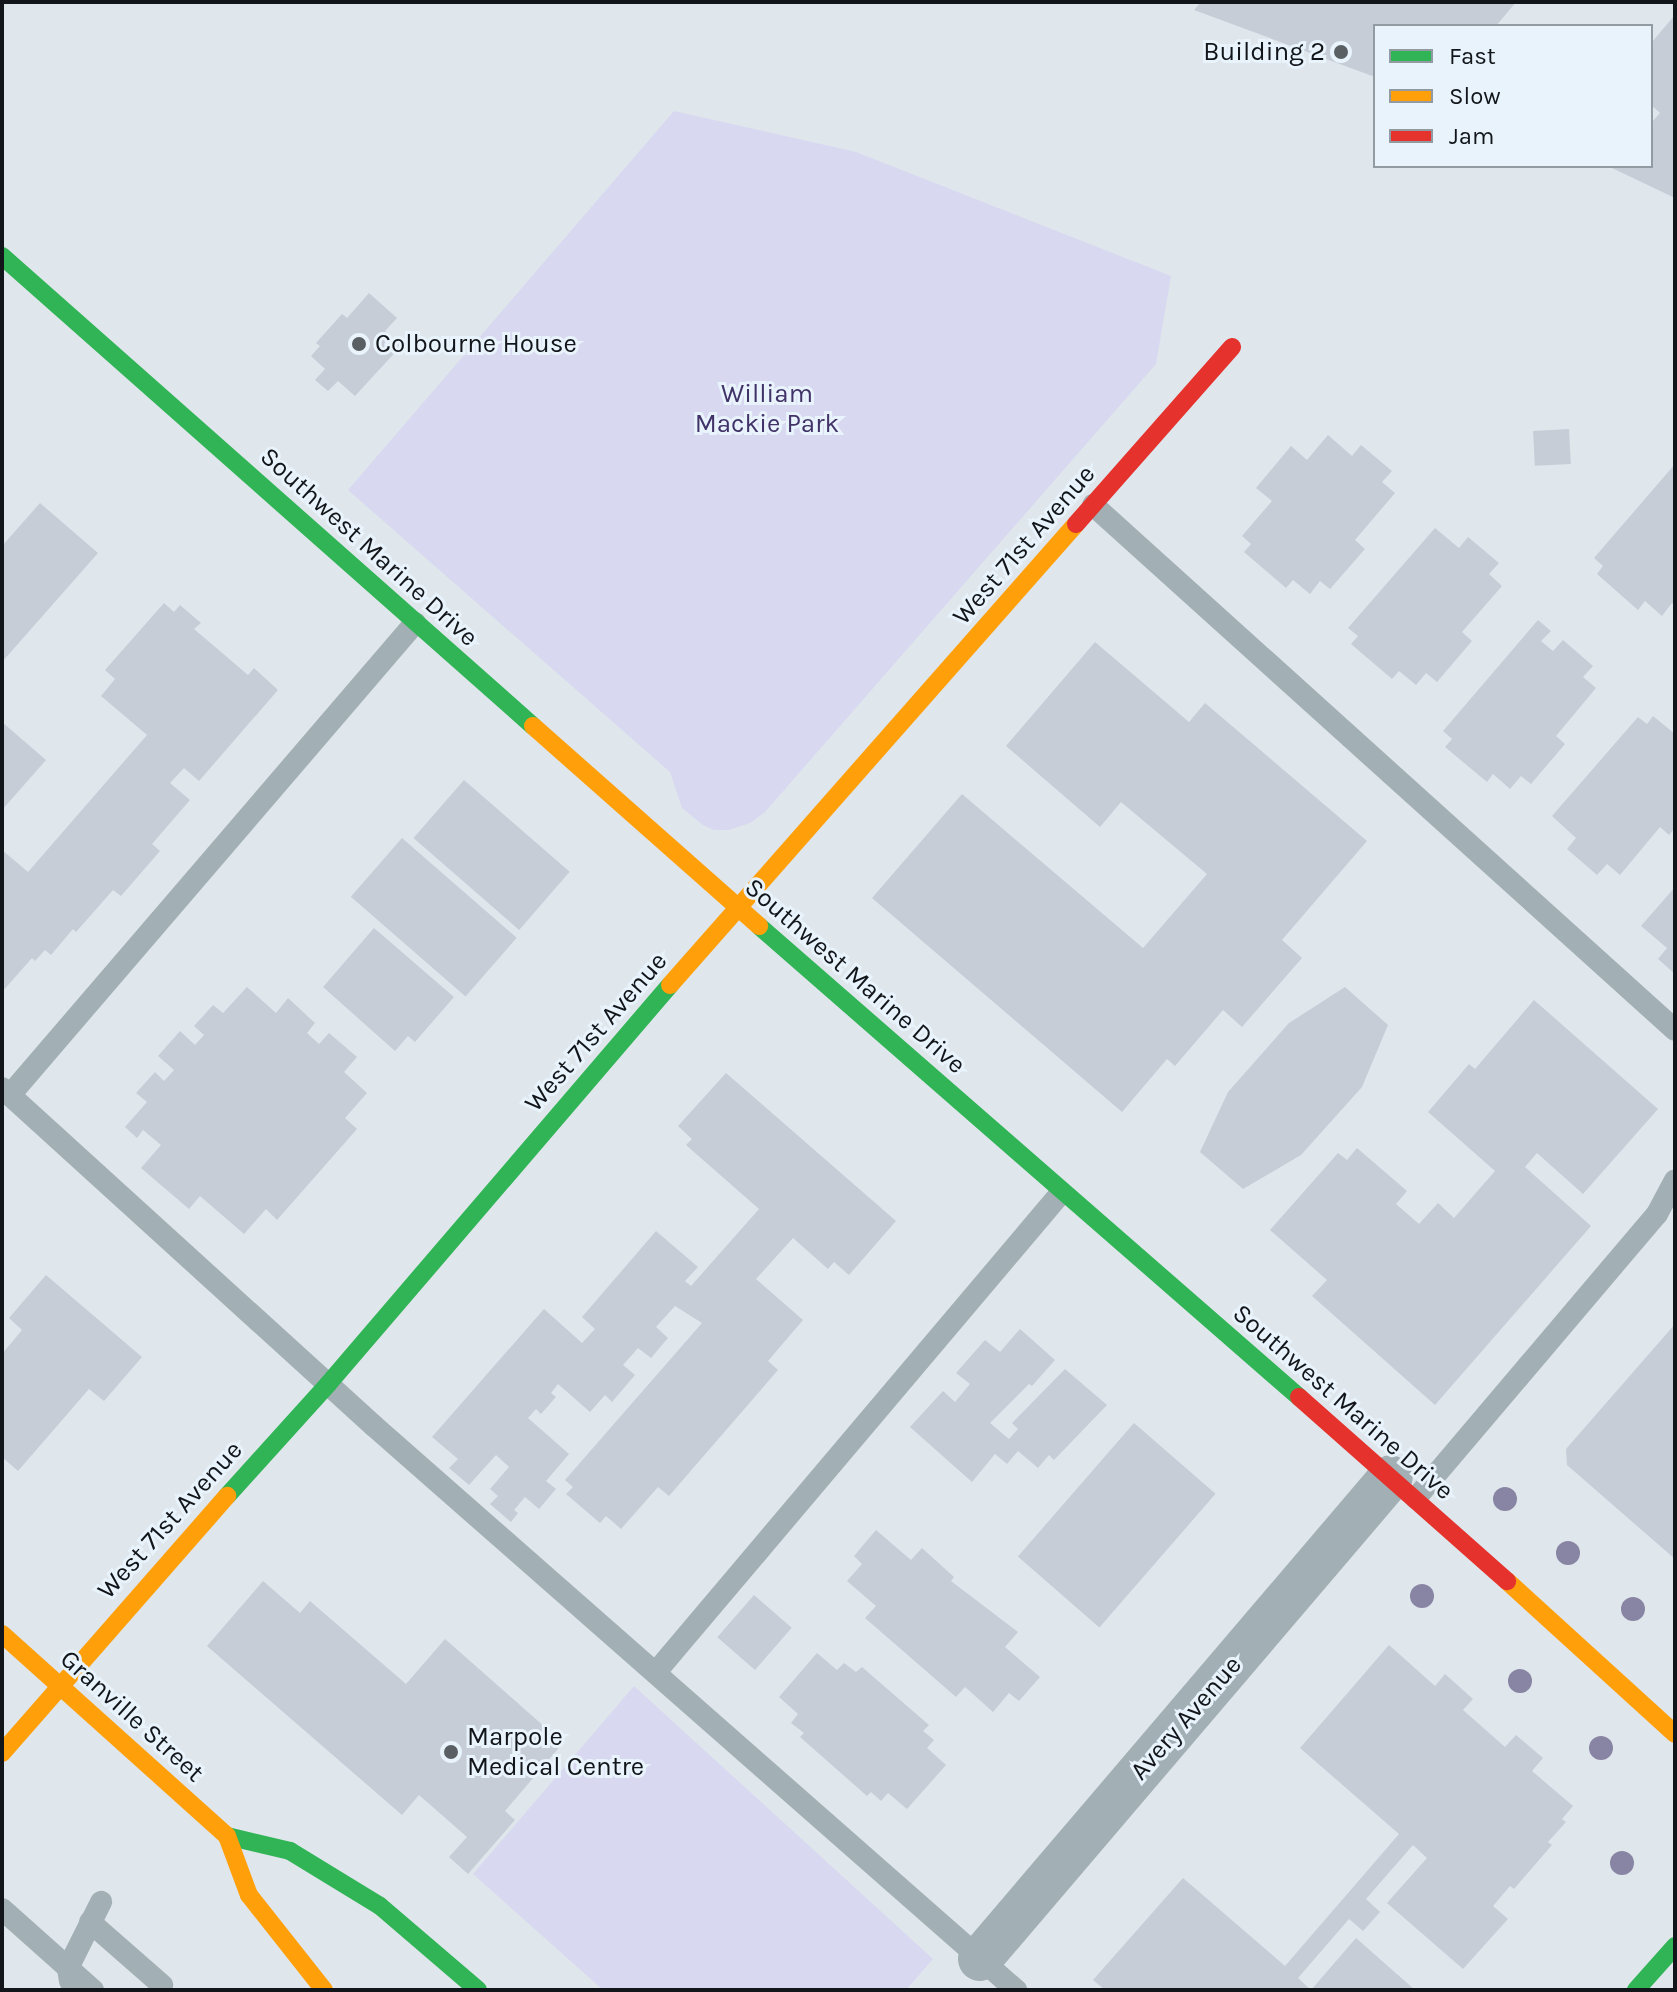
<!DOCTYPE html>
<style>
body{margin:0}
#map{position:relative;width:1677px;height:1992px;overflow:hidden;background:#dfe6ec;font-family:Karla,sans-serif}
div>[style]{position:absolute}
.green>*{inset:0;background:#d8d8f0}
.building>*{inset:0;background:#c7cdd7;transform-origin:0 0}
.lane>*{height:22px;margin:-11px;padding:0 11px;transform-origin:11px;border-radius:11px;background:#a2afb4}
.street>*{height:44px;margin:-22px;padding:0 22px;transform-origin:22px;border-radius:22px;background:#a2afb4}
.fast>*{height:18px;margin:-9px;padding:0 9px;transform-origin:9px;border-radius:9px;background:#30b455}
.slow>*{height:18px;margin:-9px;padding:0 9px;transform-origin:9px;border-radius:9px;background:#ff9f0a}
.jam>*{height:18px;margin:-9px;padding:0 9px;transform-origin:9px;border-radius:9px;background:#e5322d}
.trees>*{width:24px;height:24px;margin:-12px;border-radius:50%;background:#8884a3}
.dots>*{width:22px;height:22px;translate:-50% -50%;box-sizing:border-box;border:4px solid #e9f3fc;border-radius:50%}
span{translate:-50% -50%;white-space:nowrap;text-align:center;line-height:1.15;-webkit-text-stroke:6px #e9f3fc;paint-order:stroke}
.poi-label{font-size:26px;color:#12161a}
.right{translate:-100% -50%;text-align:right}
.left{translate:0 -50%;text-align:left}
.park-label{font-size:26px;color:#413368}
.street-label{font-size:26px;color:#12161a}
.frame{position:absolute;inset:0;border:4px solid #12161a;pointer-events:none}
.legend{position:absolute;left:1373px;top:24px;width:280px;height:144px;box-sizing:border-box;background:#e9f3fc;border:2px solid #939ba2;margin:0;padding:10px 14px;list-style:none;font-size:24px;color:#12161a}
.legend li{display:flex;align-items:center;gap:16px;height:40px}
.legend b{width:40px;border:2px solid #939ba2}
</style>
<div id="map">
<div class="green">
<div style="clip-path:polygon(674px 111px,856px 152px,1171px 276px,1156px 364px,765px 812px,750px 823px,729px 830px,714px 830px,703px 825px,682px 808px,670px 772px,348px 490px)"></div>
<div style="clip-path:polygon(634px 1686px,933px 1959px,906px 1990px,603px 1990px,473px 1874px)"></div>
</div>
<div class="building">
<div style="clip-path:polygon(1201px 2px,1516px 2px,1496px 26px,1375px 26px,1375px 77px,1194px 10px)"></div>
<div style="clip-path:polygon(1675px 15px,1675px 198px,1612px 168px,1651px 166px,1651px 123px,1660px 113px,1651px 105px,1651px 43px)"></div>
<div style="clip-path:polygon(369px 293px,397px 318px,385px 331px,401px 346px,355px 396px,338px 381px,328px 391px,315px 380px,325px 369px,311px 356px,320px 346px,316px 343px,342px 314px,347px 318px)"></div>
<div style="left:1569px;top:429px;width:35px;height:36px;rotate:87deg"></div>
<div style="clip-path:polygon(1328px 435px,1352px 456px,1361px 445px,1392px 471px,1382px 482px,1395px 493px,1355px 540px,1365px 549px,1330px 589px,1320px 581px,1310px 594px,1293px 580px,1286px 588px,1244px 552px,1251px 544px,1242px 536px,1272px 501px,1256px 488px,1291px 446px,1307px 460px)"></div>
<div style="clip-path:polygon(1675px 464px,1675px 606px,1672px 603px,1662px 616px,1645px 601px,1638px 610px,1597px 574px,1603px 566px,1594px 558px)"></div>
<div style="clip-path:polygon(40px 503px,98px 553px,2px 662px,2px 546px)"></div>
<div style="clip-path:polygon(1435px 528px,1459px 548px,1468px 537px,1499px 563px,1489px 574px,1502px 586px,1462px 632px,1472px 641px,1437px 682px,1426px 673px,1416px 685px,1399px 671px,1392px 679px,1351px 644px,1358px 636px,1348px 628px)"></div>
<div style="clip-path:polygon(164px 603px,174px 612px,180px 605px,201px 623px,194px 629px,248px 675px,254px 668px,278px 690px,199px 781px,184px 768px,170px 783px,190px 800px,152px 844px,160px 851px,121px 896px,113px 890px,76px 932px,73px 929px,51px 955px,45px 950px,35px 961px,32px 958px,2px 992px,2px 850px,28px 872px,147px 735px,101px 696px,115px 679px,105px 670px)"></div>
<div style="clip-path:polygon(1538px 620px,1551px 631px,1541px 641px,1553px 651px,1563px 640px,1593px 666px,1583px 677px,1596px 688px,1556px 736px,1565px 744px,1531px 784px,1521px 776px,1510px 789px,1493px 774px,1487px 782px,1445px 747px,1452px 739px,1443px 731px)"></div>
<div style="clip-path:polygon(1095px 642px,1189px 722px,1205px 703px,1367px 841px,1282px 940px,1302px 958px,1242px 1027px,1223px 1010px,1175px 1066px,1167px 1059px,1122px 1112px,872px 898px,962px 794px,1143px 948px,1207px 874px,1121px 802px,1100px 827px,1006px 746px)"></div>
<div style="clip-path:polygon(1653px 716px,1675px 734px,1675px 828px,1669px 835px,1660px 827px,1620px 875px,1607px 864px,1597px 875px,1567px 849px,1576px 838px,1552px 816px,1638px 717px,1647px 724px)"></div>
<div style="clip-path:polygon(2px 722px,46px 760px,2px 810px)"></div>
<div style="left:464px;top:780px;width:140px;height:77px;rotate:41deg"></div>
<div style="left:402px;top:838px;width:152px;height:78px;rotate:41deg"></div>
<div style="clip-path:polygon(1675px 887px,1675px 974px,1658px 959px,1667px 948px,1641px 926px)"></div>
<div style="clip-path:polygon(374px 928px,454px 997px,415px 1042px,408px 1036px,395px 1051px,323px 987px)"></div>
<div style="clip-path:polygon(247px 987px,276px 1013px,288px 998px,315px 1023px,307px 1033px,319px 1044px,329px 1033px,357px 1057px,344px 1072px,367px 1093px,345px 1118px,357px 1129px,277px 1220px,266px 1209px,244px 1234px,200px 1196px,189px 1209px,141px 1168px,161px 1145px,143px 1130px,137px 1138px,125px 1127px,147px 1102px,136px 1093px,155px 1072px,164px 1081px,174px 1070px,158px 1056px,180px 1031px,195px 1045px,204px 1035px,194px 1026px,213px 1005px,223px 1013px)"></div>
<div style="clip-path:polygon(1345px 987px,1388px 1025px,1362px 1087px,1301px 1155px,1243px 1189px,1200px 1152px,1228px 1092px,1289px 1023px)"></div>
<div style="clip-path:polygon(1534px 1000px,1658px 1109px,1583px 1194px,1537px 1153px,1525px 1167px,1591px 1226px,1435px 1405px,1312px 1296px,1327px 1280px,1270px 1230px,1338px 1153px,1347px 1160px,1357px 1148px,1407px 1191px,1396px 1204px,1419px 1224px,1438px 1203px,1454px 1218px,1495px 1171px,1428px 1112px,1469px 1064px,1475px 1069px)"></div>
<div style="clip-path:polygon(726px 1073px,896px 1221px,849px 1275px,834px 1262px,828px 1269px,793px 1238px,756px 1279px,803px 1320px,768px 1361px,778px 1370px,669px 1496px,658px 1487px,621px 1529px,606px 1516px,600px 1523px,566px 1494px,573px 1487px,565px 1480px,702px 1323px,675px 1306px,656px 1327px,668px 1338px,651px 1358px,638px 1348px,623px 1365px,635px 1375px,612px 1402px,605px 1395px,590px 1412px,558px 1384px,551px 1393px,556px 1397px,541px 1414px,536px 1409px,528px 1418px,569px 1454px,546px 1481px,556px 1489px,539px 1509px,525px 1497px,514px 1510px,518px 1513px,511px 1522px,490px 1504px,498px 1496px,490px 1489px,509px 1467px,496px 1455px,469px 1485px,449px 1468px,458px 1459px,432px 1437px,544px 1309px,582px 1343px,595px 1329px,582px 1317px,656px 1231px,698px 1267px,685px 1281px,691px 1286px,759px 1209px,686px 1145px,692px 1139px,678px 1126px)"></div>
<div style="clip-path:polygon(46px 1275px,142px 1357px,104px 1401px,89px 1389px,18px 1471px,2px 1457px,2px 1354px,22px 1330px,9px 1318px)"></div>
<div style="clip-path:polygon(1675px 1324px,1675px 1559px,1567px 1465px,1566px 1449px)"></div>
<div style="clip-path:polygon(1020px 1329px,1055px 1360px,1032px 1386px,1029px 1384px,990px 1423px,1009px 1439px,1018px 1429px,1012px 1423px,1065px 1369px,1107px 1405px,1054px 1460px,1049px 1455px,1038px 1468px,1018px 1451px,1007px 1464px,995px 1454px,972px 1482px,910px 1427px,943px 1391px,955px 1402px,970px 1384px,956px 1373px,985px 1340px,1000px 1352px)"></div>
<div style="left:1134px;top:1423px;width:108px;height:177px;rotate:41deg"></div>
<div style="clip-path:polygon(876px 1530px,911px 1560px,922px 1548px,954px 1577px,951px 1581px,1018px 1632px,1005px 1647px,1040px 1677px,1019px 1701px,1009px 1693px,993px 1712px,965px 1687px,956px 1697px,865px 1618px,876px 1606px,847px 1581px,862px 1564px,854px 1556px)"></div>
<div style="clip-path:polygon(263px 1581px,300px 1613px,310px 1601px,406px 1684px,445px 1639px,563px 1743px,505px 1811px,515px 1820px,468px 1874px,449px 1857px,467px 1837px,419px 1795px,402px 1815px,207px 1646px)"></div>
<div style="left:754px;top:1595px;width:50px;height:56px;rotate:41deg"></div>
<div style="clip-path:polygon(1389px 1645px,1435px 1686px,1445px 1674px,1473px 1699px,1463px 1710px,1505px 1747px,1516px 1735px,1543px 1758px,1532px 1771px,1573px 1806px,1562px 1819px,1566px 1822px,1548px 1842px,1552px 1845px,1514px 1889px,1510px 1886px,1493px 1906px,1508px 1919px,1463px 1969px,1387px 1903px,1427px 1858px,1413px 1845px,1366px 1899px,1380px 1912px,1363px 1931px,1349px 1919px,1298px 1978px,1311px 1990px,1356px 1938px,1415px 1990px,1105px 1990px,1093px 1980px,1183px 1878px,1285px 1966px,1399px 1834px,1300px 1748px)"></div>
<div style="clip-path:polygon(817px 1653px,837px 1670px,844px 1663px,856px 1672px,862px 1667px,929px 1725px,923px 1731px,934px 1740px,927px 1748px,946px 1765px,907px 1809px,888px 1793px,881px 1801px,871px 1792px,867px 1796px,800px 1737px,804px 1733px,791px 1723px,798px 1714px,779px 1697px)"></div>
</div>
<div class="lane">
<div style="left:1093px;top:505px;width:784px;rotate:42.05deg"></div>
<div style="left:2px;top:1088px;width:503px;rotate:42.26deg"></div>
<div style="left:374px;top:1426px;width:855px;rotate:41.3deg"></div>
<div style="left:10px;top:1095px;width:622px;rotate:-49.37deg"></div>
<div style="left:1416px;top:1498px;width:372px;rotate:-49.7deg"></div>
<div style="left:1657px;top:1214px;width:38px;rotate:-62deg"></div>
<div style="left:656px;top:1672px;width:627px;rotate:-49.79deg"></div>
<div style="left:2px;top:1909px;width:122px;rotate:41.7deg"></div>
<div style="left:90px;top:1922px;width:96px;rotate:41.2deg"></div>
<div style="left:70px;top:1981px;width:13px;rotate:-99deg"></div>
<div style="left:68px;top:1968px;width:74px;rotate:-63.4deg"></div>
</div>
<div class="street">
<div style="left:980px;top:1959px;width:633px;rotate:-49.55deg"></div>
</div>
<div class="fast">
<div style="left:2px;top:256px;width:709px;rotate:41.51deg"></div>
<div style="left:759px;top:926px;width:717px;rotate:41.1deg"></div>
<div style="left:227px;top:1496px;width:152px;rotate:-47.9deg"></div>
<div style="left:329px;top:1383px;width:524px;rotate:-49.41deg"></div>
<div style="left:227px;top:1836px;width:65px;rotate:13.4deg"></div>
<div style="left:290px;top:1851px;width:105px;rotate:31.4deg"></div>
<div style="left:380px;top:1906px;width:129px;rotate:40.6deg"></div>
<div style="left:1636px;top:1990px;width:59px;rotate:-48.4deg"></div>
</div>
<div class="slow">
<div style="left:533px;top:726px;width:302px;rotate:41.5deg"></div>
<div style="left:670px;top:985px;width:614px;rotate:-48.63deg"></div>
<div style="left:1507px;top:1581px;width:227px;rotate:42.3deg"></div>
<div style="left:2px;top:1634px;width:302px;rotate:41.9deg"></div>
<div style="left:227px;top:1836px;width:63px;rotate:69.6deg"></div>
<div style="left:249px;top:1895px;width:121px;rotate:51.7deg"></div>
<div style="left:2px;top:1753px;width:342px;rotate:-48.8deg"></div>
</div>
<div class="jam">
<div style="left:1076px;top:524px;width:236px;rotate:-48.6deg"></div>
<div style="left:1299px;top:1397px;width:278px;rotate:41.5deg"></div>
</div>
<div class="trees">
<div style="left:1505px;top:1499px"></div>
<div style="left:1568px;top:1553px"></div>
<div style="left:1422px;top:1596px"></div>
<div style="left:1633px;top:1609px"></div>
<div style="left:1520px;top:1681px"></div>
<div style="left:1601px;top:1748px"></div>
<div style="left:1622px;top:1863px"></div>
</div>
<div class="dots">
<div style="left:1341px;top:52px;background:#5a5f64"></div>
<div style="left:359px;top:344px;background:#5a5f64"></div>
<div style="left:451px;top:1752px;background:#5a5f64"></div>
</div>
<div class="poi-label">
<span class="right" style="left:1325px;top:52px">Building 2</span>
<span class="left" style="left:375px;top:344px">Colbourne House</span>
<span class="left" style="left:467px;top:1752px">Marpole<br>Medical Centre</span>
</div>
<div class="park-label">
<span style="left:767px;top:409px">William<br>Mackie Park</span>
</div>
<div class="street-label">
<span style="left:1024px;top:545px;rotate:-49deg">West 71st Avenue</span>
<span style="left:369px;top:547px;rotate:42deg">Southwest Marine Drive</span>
<span style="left:855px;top:976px;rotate:41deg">Southwest Marine Drive</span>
<span style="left:596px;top:1032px;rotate:-49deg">West 71st Avenue</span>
<span style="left:1343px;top:1402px;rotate:41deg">Southwest Marine Drive</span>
<span style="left:170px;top:1520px;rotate:-48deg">West 71st Avenue</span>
<span style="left:132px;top:1716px;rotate:42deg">Granville Street</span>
<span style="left:1186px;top:1718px;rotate:-49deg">Avery Avenue</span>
</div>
<div class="frame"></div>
<ul class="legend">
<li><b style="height:10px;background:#30b455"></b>Fast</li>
<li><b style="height:10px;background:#ff9f0a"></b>Slow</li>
<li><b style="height:10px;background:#e5322d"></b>Jam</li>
</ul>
</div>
